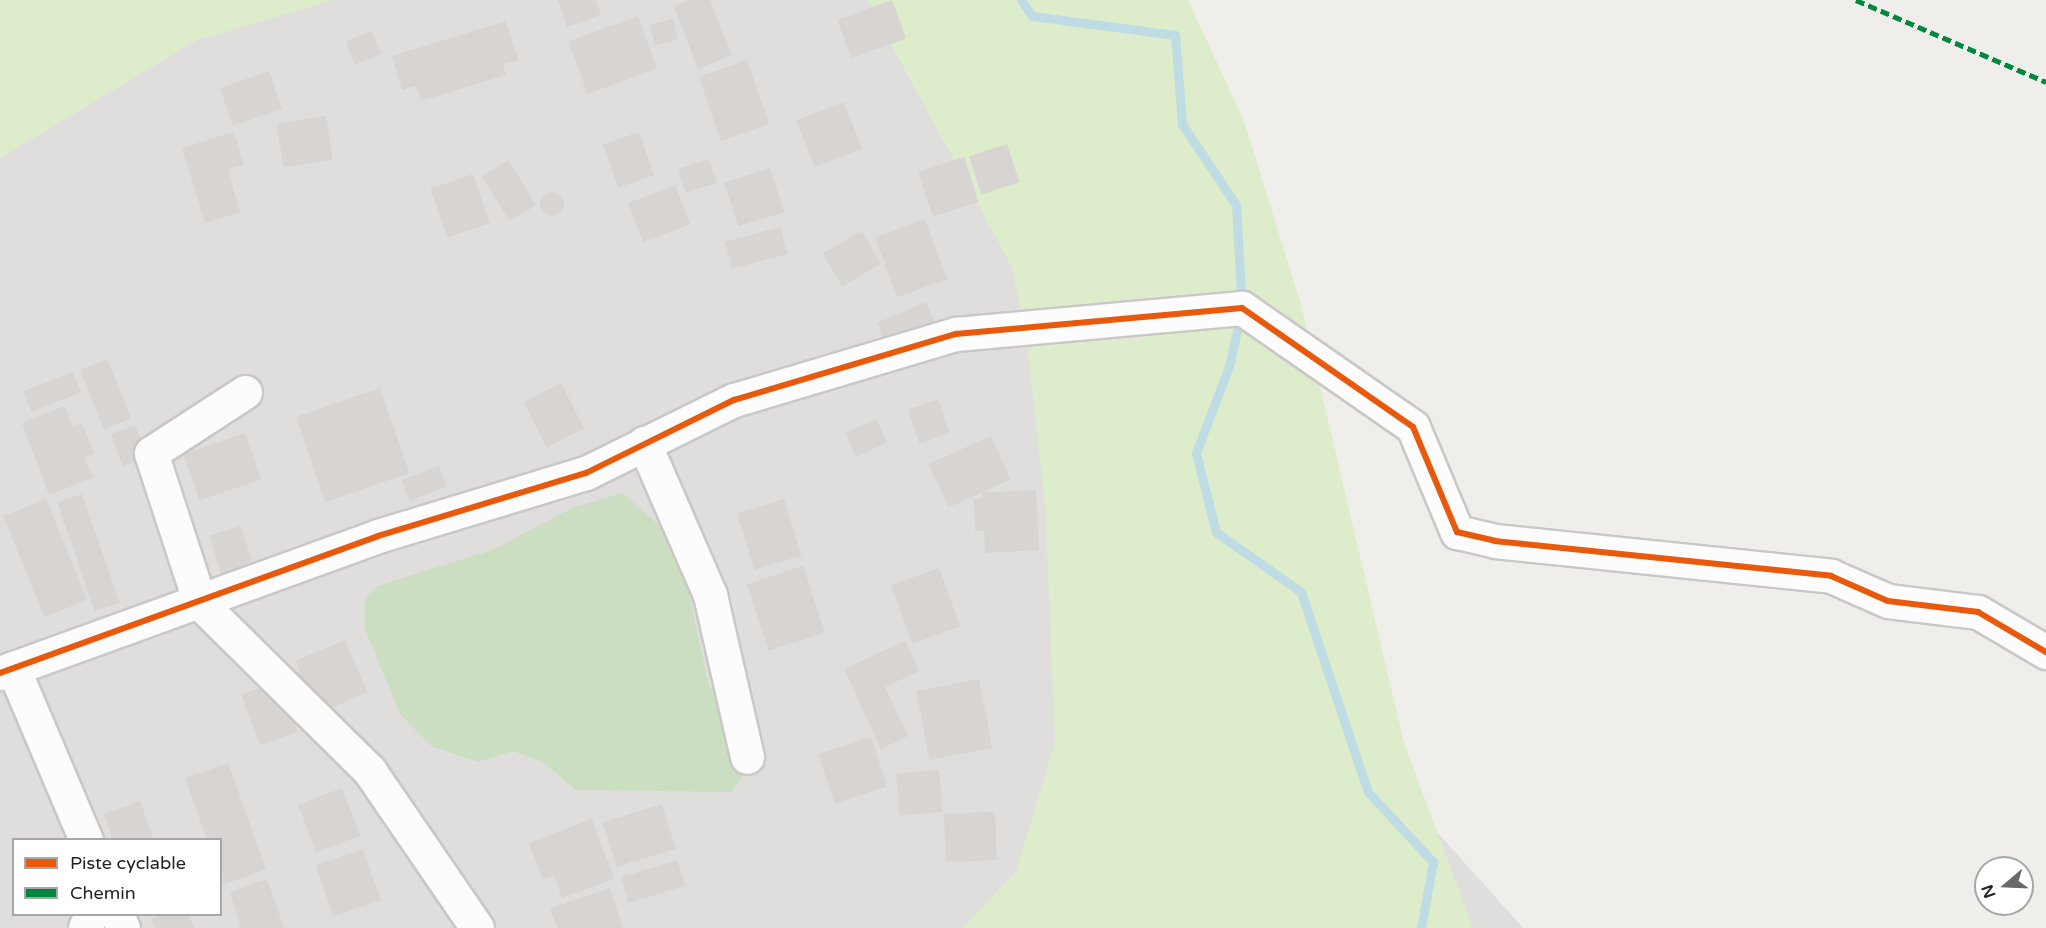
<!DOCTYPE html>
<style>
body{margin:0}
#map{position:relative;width:2046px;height:928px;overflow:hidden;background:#f0eeeb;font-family:"Varela Round",sans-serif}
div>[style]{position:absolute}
.residential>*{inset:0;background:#dfdedc}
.grass>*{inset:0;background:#ddeccb}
.forest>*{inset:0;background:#cbdec1}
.stream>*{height:9px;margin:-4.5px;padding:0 4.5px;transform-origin:4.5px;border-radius:4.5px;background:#bfdbe3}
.building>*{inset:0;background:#d7d4d2;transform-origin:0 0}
.round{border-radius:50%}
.roads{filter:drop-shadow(2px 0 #c9c8c7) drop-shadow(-2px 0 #c9c8c7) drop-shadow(0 2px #c9c8c7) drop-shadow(0 -2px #c9c8c7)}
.minor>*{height:33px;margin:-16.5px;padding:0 16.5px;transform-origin:16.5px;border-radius:16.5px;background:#fdfcfc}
.quiet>*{height:4.5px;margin-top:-2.25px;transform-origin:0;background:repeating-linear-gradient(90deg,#00873e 0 9px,transparent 0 13.5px)}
.cycleway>*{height:6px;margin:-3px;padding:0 3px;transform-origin:3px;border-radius:3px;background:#e8590c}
span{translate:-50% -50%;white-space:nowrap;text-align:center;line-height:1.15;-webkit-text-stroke:4.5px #fff;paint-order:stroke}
.legend{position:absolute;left:12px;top:838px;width:210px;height:78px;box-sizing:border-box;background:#fff;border:2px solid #a7a7a7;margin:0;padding:8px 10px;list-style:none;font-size:18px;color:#222}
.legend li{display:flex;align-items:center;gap:12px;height:30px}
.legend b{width:30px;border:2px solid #a7a7a7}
.north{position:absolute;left:1974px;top:856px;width:60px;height:60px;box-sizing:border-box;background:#fff;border:2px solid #a7a7a7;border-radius:50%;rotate:251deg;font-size:16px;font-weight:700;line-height:24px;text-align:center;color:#222}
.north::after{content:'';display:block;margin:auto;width:21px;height:27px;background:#6a6968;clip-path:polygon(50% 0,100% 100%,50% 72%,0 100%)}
</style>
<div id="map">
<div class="residential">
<div style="clip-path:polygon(evenodd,0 0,979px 0,1310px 690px,1523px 928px,0 928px,0 0,14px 840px,220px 840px,220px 914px,14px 914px,14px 840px)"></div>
</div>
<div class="grass">
<div style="clip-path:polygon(0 0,333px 0,195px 41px,0 158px)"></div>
<div style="clip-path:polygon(867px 0,1188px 0,1244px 121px,1300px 301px,1404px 743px,1473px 928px,963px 928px,1016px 871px,1055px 742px,1045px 504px,1027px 346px,1012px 267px)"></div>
</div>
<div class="forest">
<div style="clip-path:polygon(623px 493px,678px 542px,707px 678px,745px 772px,731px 792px,576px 790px,544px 763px,513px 751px,478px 762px,431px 746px,400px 714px,365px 629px,365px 598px,377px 586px,492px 550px,574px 507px)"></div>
</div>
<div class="stream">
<div style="left:1021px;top:0;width:19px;rotate:55deg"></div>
<div style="left:1032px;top:16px;width:144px;rotate:7.6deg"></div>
<div style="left:1175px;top:35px;width:89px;rotate:85.5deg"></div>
<div style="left:1182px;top:124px;width:97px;rotate:56.3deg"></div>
<div style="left:1236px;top:205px;width:103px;rotate:86.7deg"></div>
<div style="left:1242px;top:308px;width:59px;rotate:102.6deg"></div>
<div style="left:1229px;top:366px;width:93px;rotate:110.8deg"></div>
<div style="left:1196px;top:453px;width:81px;rotate:75.8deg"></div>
<div style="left:1216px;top:532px;width:104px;rotate:35.2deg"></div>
<div style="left:1301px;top:592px;width:211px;rotate:71.5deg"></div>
<div style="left:1368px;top:792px;width:96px;rotate:47.1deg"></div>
<div style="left:1433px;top:862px;width:67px;rotate:100.3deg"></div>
</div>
<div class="building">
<div style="clip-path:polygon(558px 0,596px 0,601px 15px,567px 27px)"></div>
<div style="clip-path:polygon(690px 0,710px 0,732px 55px,698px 69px,674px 6px)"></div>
<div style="left:892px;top:0;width:41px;height:58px;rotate:70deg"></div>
<div style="left:638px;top:16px;width:56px;height:74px;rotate:70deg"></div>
<div style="left:673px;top:19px;width:21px;height:24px;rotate:76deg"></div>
<div style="clip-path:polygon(506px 21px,518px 60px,503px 64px,506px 75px,421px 101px,416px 86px,402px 90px,392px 56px)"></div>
<div style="left:372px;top:31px;width:25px;height:28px;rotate:69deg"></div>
<div style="left:747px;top:60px;width:68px;height:51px;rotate:71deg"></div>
<div style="left:269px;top:71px;width:40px;height:52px;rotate:71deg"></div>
<div style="left:844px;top:102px;width:50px;height:51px;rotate:69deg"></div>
<div style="left:326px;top:116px;width:44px;height:50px;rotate:81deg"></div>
<div style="clip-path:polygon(234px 132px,244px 165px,228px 169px,240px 212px,205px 223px,182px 148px)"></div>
<div style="left:639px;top:132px;width:46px;height:38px;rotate:71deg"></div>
<div style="left:1007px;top:144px;width:40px;height:40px;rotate:72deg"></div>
<div style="left:964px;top:157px;width:47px;height:48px;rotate:72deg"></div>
<div style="left:709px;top:159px;width:25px;height:33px;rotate:72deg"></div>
<div style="left:508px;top:160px;width:53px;height:31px;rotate:58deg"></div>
<div style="left:770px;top:168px;width:46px;height:48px;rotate:72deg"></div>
<div style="left:473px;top:174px;width:52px;height:45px;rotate:71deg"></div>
<div style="left:675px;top:185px;width:42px;height:50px;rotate:69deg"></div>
<div class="round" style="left:540px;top:192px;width:24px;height:24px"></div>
<div style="left:925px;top:219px;width:64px;height:53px;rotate:70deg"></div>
<div style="left:780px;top:227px;width:28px;height:57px;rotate:75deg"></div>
<div style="left:862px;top:231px;width:38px;height:45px;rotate:60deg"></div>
<div style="left:926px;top:302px;width:21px;height:53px;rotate:67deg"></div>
<div style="left:107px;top:359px;width:64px;height:29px;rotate:68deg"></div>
<div style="left:73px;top:372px;width:22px;height:53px;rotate:69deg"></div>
<div style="left:561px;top:383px;width:51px;height:42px;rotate:63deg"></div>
<div style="left:380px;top:388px;width:90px;height:89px;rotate:71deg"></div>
<div style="left:938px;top:399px;width:36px;height:32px;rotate:71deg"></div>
<div style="clip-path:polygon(65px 406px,73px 427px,82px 423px,94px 454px,85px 457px,93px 478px,49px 495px,22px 423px)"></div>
<div style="left:876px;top:419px;width:26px;height:34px;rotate:65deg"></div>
<div style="left:135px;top:425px;width:34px;height:26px;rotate:69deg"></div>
<div style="left:245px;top:433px;width:49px;height:65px;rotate:71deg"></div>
<div style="left:991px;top:436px;width:48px;height:68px;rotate:66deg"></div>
<div style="left:439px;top:466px;width:22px;height:40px;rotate:69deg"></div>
<div style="clip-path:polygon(1036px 490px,1039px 550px,985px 553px,984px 531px,975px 531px,974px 499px,982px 498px,982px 493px)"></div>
<div style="left:82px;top:494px;width:115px;height:26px;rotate:71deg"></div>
<div style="left:46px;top:499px;width:109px;height:46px;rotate:68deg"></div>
<div style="left:784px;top:499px;width:59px;height:49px;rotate:73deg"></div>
<div style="left:241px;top:526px;width:42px;height:33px;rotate:73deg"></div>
<div style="left:803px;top:566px;width:70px;height:59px;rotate:72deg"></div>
<div style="left:939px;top:568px;width:62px;height:51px;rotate:70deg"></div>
<div style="left:345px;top:640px;width:57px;height:54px;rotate:67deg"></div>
<div style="clip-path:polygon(905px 641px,919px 671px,885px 687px,908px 736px,881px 749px,844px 669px)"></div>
<div style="left:979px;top:679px;width:70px;height:64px;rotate:79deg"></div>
<div style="left:279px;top:681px;width:54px;height:40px;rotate:70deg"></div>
<div style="left:871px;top:737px;width:52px;height:55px;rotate:72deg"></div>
<div style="clip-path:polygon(228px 763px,266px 869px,223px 885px,220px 840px,207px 840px,185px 778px)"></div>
<div style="left:939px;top:770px;width:42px;height:43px;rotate:85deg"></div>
<div style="left:342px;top:788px;width:51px;height:47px;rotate:69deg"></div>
<div style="clip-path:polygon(140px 801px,154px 840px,113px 840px,104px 814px)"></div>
<div style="left:662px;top:804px;width:47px;height:62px;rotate:73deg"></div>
<div style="left:995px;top:812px;width:48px;height:51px;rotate:88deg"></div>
<div style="clip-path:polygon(592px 819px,614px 879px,562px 898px,554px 875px,543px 879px,529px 843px)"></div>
<div style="left:363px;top:849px;width:54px;height:50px;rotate:71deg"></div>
<div style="left:677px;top:860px;width:27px;height:59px;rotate:73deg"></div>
<div style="clip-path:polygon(267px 879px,284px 928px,241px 928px,230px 892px)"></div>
<div style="clip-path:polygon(610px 888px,623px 928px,557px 928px,550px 908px)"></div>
<div style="clip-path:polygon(163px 914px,189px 914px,194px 928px,155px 928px,151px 919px)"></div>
</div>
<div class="roads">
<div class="minor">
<div style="left:245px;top:392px;width:112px;rotate:147deg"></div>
<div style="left:151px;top:453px;width:158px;rotate:71.9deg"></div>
<div style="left:200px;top:603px;width:238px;rotate:44.7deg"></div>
<div style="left:369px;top:770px;width:191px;rotate:55.6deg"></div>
<div style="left:644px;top:443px;width:166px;rotate:66.5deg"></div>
<div style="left:710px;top:595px;width:166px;rotate:77.1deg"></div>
<div style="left:13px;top:668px;width:187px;rotate:67deg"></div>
<div style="left:0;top:673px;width:402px;rotate:-19.9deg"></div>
<div style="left:378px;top:536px;width:217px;rotate:-16.9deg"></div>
<div style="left:586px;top:473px;width:165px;rotate:-26.3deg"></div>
<div style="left:734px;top:400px;width:232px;rotate:-16.6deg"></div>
<div style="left:956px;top:334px;width:287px;rotate:-5.2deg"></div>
<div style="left:1242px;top:308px;width:208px;rotate:34.8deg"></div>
<div style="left:1413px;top:427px;width:114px;rotate:67.3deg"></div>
<div style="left:1457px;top:532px;width:39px;rotate:13deg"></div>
<div style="left:1495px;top:541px;width:338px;rotate:5.9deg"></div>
<div style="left:1831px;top:576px;width:62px;rotate:23.7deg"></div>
<div style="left:1888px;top:601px;width:91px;rotate:7deg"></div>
<div style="left:1978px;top:612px;width:79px;rotate:30.5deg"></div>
<div style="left:117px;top:914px;width:15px;rotate:67deg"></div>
<div style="left:85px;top:928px;width:15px;rotate:-67deg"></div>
</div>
</div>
<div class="quiet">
<div style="left:1856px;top:0;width:207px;rotate:23.3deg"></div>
</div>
<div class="cycleway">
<div style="left:0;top:673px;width:402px;rotate:-19.9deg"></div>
<div style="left:378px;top:536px;width:217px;rotate:-16.9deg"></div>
<div style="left:586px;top:473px;width:165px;rotate:-26.3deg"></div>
<div style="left:734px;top:400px;width:232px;rotate:-16.6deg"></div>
<div style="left:956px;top:334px;width:287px;rotate:-5.2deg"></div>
<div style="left:1242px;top:308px;width:208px;rotate:34.8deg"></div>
<div style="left:1413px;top:427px;width:114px;rotate:67.3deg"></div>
<div style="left:1457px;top:532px;width:39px;rotate:13deg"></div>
<div style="left:1495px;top:541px;width:338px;rotate:5.9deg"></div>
<div style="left:1831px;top:576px;width:62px;rotate:23.7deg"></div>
<div style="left:1888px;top:601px;width:91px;rotate:7deg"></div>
<div style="left:1978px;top:612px;width:79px;rotate:30.5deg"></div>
</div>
<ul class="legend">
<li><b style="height:8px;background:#e8590c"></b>Piste cyclable</li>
<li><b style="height:8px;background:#00873e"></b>Chemin</li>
</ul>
<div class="north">N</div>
</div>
